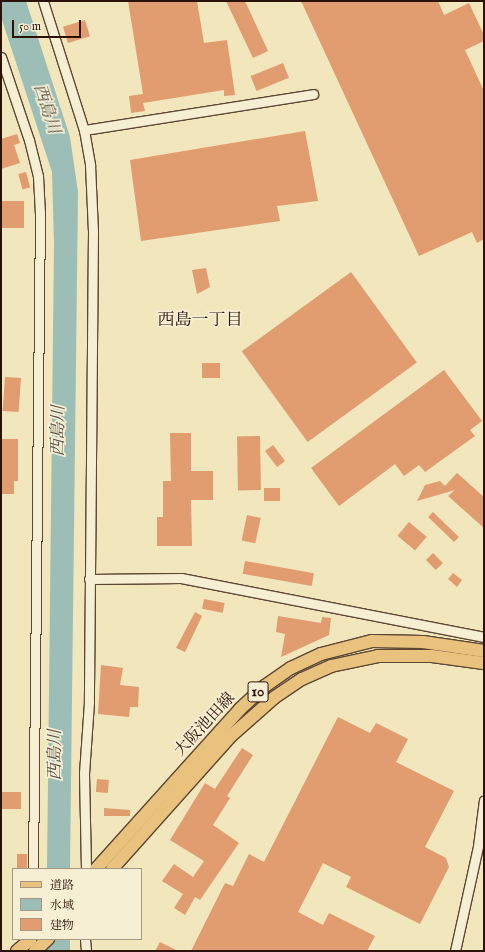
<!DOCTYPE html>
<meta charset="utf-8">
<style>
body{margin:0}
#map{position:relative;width:485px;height:952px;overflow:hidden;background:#f2e6bd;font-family:"IM FELL English","Noto Serif JP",serif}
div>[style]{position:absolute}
.water>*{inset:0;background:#9cbeb6;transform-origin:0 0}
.building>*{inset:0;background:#e19c70;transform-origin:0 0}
.roads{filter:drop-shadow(1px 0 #5d4734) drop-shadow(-1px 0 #5d4734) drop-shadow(0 1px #5d4734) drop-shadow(0 -1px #5d4734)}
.minor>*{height:9px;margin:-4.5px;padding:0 4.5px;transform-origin:4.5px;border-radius:4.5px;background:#f7efd4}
.major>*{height:12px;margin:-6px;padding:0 6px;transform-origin:6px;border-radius:6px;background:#e9c37e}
span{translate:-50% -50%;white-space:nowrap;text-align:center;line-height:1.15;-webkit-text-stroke:3.5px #f7efd4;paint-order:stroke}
.shield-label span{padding:1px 3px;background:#f7efd4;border:1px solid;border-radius:3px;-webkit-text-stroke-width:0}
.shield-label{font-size:15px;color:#2b1206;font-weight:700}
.street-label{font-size:16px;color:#2b1206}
.water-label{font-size:17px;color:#534e44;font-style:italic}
.neighbourhood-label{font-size:17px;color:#2b1206}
.frame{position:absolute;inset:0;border:2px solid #2b1206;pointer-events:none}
.legend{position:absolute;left:12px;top:868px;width:130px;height:72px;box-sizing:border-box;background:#f7efd4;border:1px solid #a59782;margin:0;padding:5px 7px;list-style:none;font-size:12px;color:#2b1206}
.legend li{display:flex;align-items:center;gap:8px;height:20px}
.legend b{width:20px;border:1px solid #a59782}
.scale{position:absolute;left:12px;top:20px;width:69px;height:18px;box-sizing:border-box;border:2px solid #2b1206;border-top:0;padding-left:5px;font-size:12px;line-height:14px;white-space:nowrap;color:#2b1206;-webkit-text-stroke:3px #f7efd4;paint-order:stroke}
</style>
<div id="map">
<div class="water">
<div style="clip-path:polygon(1px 1px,26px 1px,70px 137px,78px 192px,70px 869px,47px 869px,54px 244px,52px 172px,1px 17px)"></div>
<div style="left:46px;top:939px;width:24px;height:12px"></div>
</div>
<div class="building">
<div style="clip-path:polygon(128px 1px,197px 1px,204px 43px,227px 40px,235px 95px,224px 96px,224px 90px,143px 103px,145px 111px,131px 113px,129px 96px,143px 94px)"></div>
<div style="clip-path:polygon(226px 1px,245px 1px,268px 51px,253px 58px)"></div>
<div style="clip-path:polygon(301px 1px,438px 1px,444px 15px,469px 3px,484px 35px,484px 41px,465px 50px,484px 91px,484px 239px,477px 243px,472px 232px,419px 256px)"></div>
<div style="left:85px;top:20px;width:17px;height:23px;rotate:73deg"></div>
<div style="left:283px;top:63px;width:16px;height:35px;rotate:68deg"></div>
<div style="clip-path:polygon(305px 131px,318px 201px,277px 206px,280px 221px,141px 241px,130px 160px)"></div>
<div style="clip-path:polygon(17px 134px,20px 143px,14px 145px,20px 163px,1px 169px,1px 139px)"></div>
<div style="left:26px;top:172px;width:16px;height:8px;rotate:75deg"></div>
<div style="left:1px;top:201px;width:23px;height:27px"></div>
<div style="clip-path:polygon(206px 268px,210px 287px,197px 294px,192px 270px)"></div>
<div style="left:351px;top:272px;width:112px;height:135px;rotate:54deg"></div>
<div style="left:220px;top:363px;width:15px;height:18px;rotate:90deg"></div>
<div style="clip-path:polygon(444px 370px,482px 421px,470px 430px,475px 436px,425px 472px,419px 465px,404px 476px,395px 464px,339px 506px,311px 468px)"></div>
<div style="left:5px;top:377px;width:16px;height:34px;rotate:4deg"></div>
<div style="clip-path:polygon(170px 433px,191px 433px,191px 471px,213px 471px,213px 500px,191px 500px,192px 546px,157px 546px,157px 517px,163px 517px,163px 481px,171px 481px)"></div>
<div style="left:260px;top:436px;width:54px;height:23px;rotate:89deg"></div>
<div style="clip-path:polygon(2px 439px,18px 439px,18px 481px,14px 481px,14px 494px,1px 494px)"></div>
<div style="left:273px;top:445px;width:20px;height:10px;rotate:53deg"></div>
<div style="clip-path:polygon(457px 473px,484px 497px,484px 528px,448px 496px,455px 490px,417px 501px,425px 485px,440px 481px,445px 486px)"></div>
<div style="left:264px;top:488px;width:16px;height:13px"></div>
<div style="left:433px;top:512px;width:36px;height:7px;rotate:44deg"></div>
<div style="left:247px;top:515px;width:14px;height:26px;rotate:12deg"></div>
<div style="left:409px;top:522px;width:23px;height:18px;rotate:40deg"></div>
<div style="left:433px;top:553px;width:14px;height:10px;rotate:45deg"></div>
<div style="left:245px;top:561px;width:70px;height:13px;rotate:10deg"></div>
<div style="clip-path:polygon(453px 573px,462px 580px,457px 587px,448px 579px)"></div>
<div style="left:204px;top:599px;width:21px;height:10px;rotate:11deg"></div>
<div style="clip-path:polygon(195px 612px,202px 616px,185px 652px,176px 648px)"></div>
<div style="clip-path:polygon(278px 616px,321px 623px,322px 617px,331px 618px,329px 635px,281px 657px,285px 634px,276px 632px)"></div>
<div style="clip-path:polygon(101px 665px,123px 668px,120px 685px,139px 687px,138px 707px,130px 707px,129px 717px,98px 714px)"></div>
<div style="clip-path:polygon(338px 717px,370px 733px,376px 723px,408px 739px,396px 762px,454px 791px,425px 847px,446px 858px,449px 867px,420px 924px,346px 887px,351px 877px,323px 863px,298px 912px,323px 925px,329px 913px,375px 936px,367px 951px,191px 951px,225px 883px,233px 886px,249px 854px,264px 862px)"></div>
<div style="clip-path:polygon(242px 748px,253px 755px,227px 796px,230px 798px,213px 825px,239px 843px,200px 900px,195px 897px,185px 915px,174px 908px,183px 894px,162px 881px,174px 864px,193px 877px,204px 861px,170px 840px,205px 783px,215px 789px)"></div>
<div style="left:97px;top:779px;width:12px;height:13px;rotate:5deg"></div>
<div style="left:1px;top:792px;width:20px;height:17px"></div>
<div style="clip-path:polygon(104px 808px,130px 810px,130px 816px,104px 816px)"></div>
<div style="left:17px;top:854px;width:10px;height:15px"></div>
<div style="clip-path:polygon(160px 942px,178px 951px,155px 951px)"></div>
</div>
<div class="roads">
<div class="minor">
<div style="left:43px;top:1px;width:135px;rotate:72.4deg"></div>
<div style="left:84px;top:130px;width:36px;rotate:80deg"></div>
<div style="left:90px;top:165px;width:67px;rotate:87.4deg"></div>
<div style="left:93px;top:232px;width:470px;rotate:90.5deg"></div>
<div style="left:89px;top:702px;width:71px;rotate:94deg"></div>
<div style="left:84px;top:773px;width:96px;rotate:88.8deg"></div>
<div style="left:1px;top:57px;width:88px;rotate:71.4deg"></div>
<div style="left:29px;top:140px;width:37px;rotate:76deg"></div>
<div style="left:38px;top:176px;width:37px;rotate:87deg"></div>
<div style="left:40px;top:213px;width:656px;rotate:90.61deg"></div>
<div style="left:84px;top:130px;width:232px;rotate:-8.9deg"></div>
<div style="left:89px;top:579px;width:92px;rotate:-0.6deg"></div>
<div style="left:181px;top:578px;width:309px;rotate:11deg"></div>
<div style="left:85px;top:939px;width:12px;rotate:85deg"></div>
<div style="left:455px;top:951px;width:107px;rotate:-77.6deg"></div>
<div style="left:478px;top:846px;width:46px;rotate:-82.6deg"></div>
</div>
<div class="major">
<div style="left:96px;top:869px;width:215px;rotate:-48deg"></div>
<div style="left:240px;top:709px;width:34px;rotate:-43deg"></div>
<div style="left:265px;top:686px;width:32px;rotate:-35deg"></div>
<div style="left:291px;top:668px;width:33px;rotate:-25deg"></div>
<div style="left:321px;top:654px;width:53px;rotate:-14.3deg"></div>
<div style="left:372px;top:641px;width:51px;rotate:1.1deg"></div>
<div style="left:423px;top:642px;width:62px;rotate:8.4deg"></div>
<div style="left:112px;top:869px;width:180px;rotate:-48.2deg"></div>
<div style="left:232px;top:735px;width:57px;rotate:-41.5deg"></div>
<div style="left:275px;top:697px;width:32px;rotate:-34deg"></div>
<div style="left:302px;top:679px;width:32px;rotate:-24deg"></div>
<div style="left:331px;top:666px;width:48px;rotate:-12deg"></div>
<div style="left:378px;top:656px;width:54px"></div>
<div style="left:432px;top:656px;width:52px;rotate:7.7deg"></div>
<div style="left:17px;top:951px;width:18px;rotate:-41deg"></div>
<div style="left:35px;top:951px;width:18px;rotate:-43deg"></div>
</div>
</div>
<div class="shield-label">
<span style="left:258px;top:692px">10</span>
</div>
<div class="street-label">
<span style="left:205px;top:725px;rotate:-47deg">大阪池田線</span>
</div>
<div class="water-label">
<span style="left:46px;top:109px;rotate:72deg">西島川</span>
<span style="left:59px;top:431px;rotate:-89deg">西島川</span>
<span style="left:56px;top:755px;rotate:-90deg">西島川</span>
</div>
<div class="neighbourhood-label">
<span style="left:200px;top:321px">西島一丁目</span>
</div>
<div class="frame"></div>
<ul class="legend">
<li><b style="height:5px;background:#e9c37e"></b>道路</li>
<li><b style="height:11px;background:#9cbeb6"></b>水域</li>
<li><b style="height:11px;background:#e19c70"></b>建物</li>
</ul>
<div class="scale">50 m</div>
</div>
